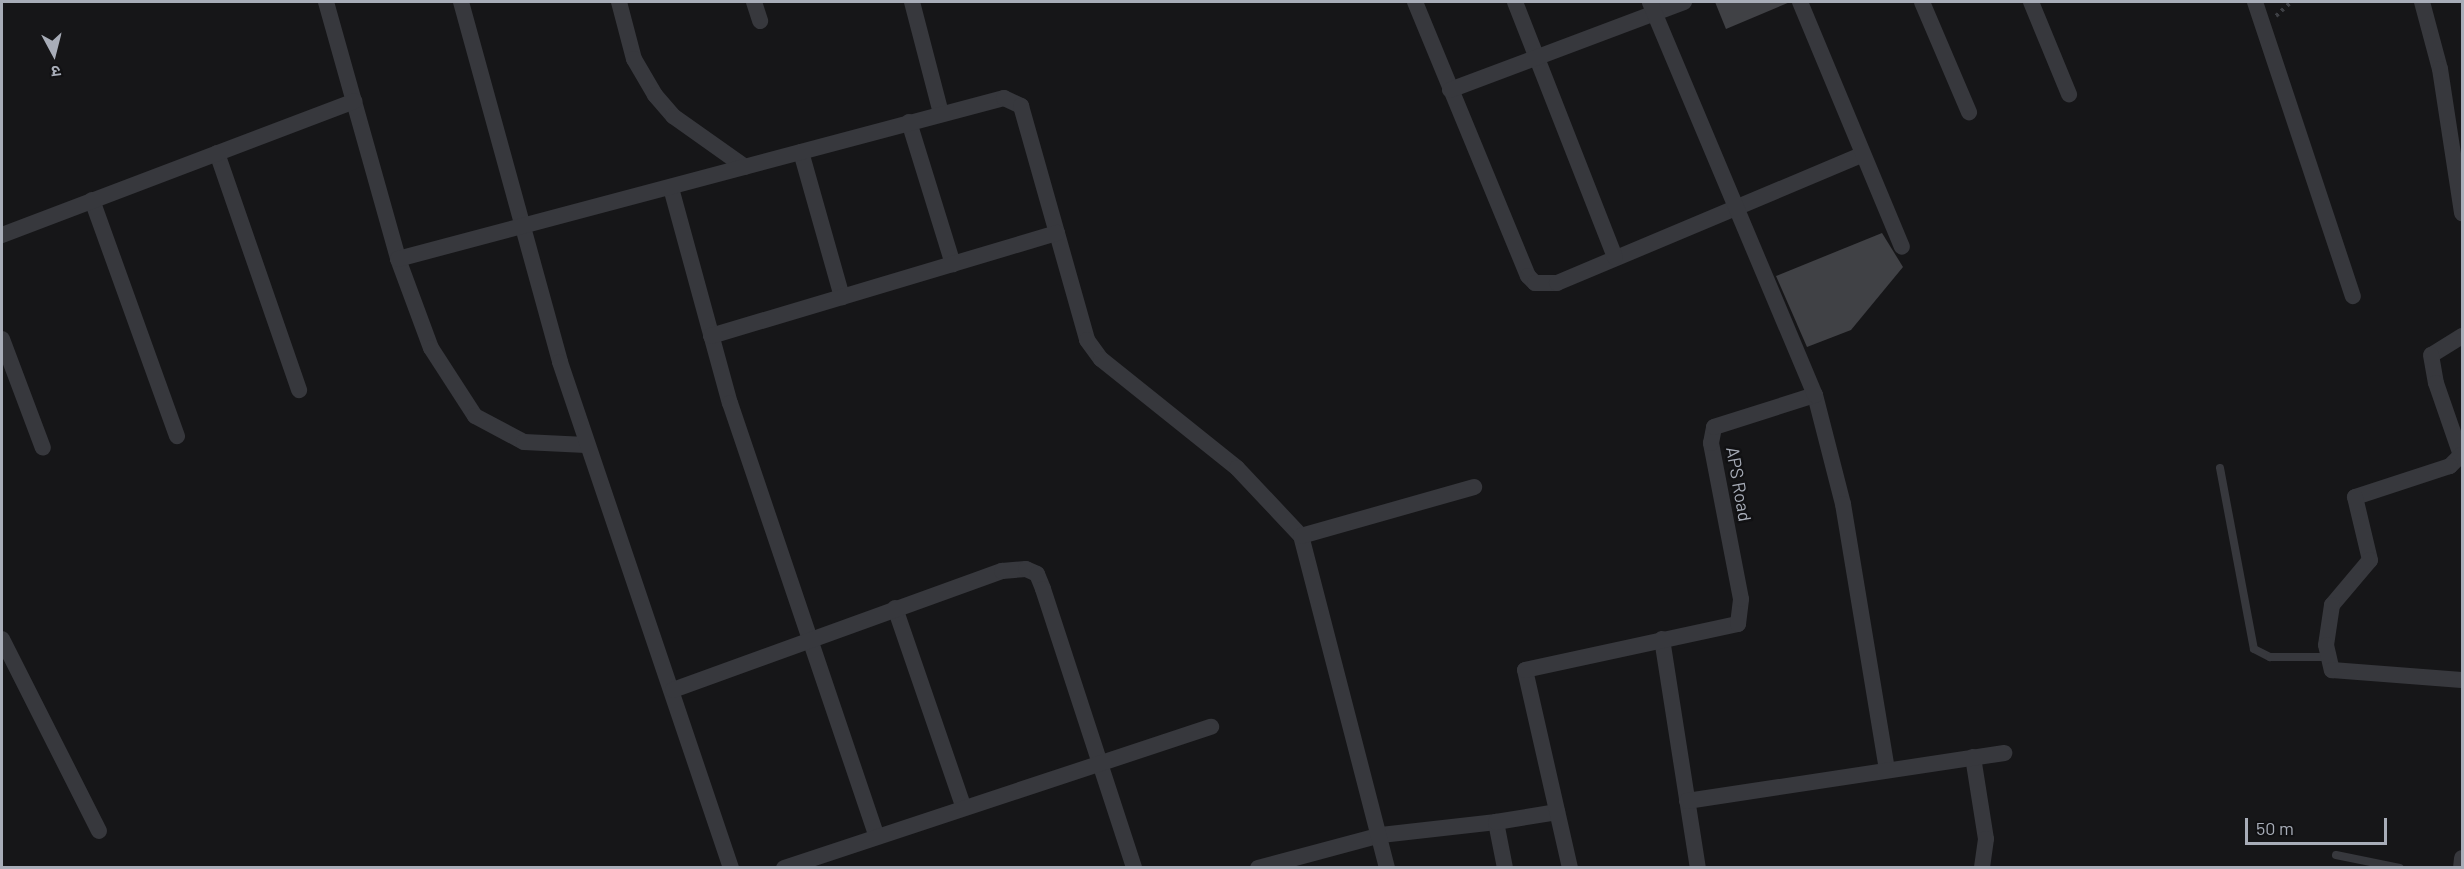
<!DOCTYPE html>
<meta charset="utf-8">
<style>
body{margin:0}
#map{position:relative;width:2464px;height:869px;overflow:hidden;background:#161618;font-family:Barlow,"Noto Sans Devanagari",sans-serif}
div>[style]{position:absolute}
.building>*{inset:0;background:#404145}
.path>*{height:4px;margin-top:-2px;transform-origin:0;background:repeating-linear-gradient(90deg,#3d3f44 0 3px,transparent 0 7.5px)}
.lane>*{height:8px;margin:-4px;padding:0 4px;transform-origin:4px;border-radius:4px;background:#37383d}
.street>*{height:16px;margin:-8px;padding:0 8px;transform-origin:8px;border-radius:8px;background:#37383d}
span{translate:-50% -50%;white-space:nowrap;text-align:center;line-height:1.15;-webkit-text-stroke:5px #111113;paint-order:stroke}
.street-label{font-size:18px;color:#a8adb8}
.frame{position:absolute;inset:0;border:3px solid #a8adb8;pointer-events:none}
.north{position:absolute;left:24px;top:24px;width:60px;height:60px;-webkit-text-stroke:4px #111113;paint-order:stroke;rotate:173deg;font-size:16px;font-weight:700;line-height:24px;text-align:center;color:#a8adb8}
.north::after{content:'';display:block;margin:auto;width:21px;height:27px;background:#a8adb8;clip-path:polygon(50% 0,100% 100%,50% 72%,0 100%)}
.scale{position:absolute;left:2245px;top:818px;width:142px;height:27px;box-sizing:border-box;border:3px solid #a8adb8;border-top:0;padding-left:8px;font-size:18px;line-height:21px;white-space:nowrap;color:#a8adb8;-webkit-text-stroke:4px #111113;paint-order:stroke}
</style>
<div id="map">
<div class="building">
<div style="clip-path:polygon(1715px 2px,1790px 2px,1726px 29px)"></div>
<div style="clip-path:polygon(1882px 233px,1903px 267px,1851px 330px,1807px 347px,1776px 276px)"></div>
</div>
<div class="path">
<div style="left:2276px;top:16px;width:21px;rotate:-43deg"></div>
</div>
<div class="lane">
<div style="left:2220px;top:468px;width:184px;rotate:79.4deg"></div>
<div style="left:2254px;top:649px;width:18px;rotate:27deg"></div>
<div style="left:2270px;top:657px;width:57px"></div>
<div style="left:2336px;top:855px;width:65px;rotate:11.5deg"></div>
</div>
<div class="street">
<div style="left:326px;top:2px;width:267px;rotate:74.3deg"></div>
<div style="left:398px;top:259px;width:95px;rotate:69.7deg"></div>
<div style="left:431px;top:348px;width:81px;rotate:57.1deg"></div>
<div style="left:475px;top:416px;width:55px;rotate:28deg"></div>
<div style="left:524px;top:442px;width:62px;rotate:2.8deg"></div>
<div style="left:461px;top:2px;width:373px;rotate:74.6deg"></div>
<div style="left:560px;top:362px;width:534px;rotate:71.33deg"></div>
<div style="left:619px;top:2px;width:59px;rotate:75.3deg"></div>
<div style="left:634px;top:59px;width:42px;rotate:59.7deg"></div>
<div style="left:655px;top:95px;width:28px;rotate:49deg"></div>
<div style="left:673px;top:116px;width:88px;rotate:35.3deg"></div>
<div style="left:754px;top:2px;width:20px;rotate:72deg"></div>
<div style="left:912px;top:2px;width:115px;rotate:75.4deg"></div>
<div style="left:1415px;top:2px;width:296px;rotate:67.6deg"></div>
<div style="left:1528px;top:276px;width:10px;rotate:45deg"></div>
<div style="left:1535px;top:283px;width:22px"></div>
<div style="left:1557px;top:283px;width:331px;rotate:-22.8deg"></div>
<div style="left:1515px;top:2px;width:274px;rotate:68.6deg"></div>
<div style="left:1800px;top:2px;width:265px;rotate:67.4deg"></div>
<div style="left:1922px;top:2px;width:120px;rotate:66.9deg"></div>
<div style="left:2031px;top:2px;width:100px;rotate:67.6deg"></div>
<div style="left:2255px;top:2px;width:310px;rotate:71.6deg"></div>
<div style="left:2422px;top:2px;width:69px;rotate:75deg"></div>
<div style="left:2440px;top:69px;width:146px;rotate:81.3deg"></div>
<div style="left:1450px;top:90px;width:250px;rotate:-20.6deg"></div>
<div style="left:909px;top:122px;width:149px;rotate:72.8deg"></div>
<div style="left:801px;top:152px;width:151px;rotate:74.2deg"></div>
<div style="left:217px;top:153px;width:251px;rotate:70.9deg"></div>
<div style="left:671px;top:188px;width:223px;rotate:74.7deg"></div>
<div style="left:730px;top:403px;width:456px;rotate:71.3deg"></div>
<div style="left:92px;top:200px;width:251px;rotate:70.2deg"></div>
<div style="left:2px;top:235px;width:377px;rotate:-20.8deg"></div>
<div style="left:398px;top:259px;width:627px;rotate:-14.88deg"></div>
<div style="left:1004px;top:98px;width:19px;rotate:25deg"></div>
<div style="left:1021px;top:106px;width:243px;rotate:74.2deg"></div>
<div style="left:1087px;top:340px;width:24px;rotate:54deg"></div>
<div style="left:1101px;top:359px;width:174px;rotate:38.7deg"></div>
<div style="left:1237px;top:468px;width:93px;rotate:46.7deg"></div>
<div style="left:711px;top:336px;width:361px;rotate:-16.6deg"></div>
<div style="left:2462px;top:336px;width:36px;rotate:148deg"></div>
<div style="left:2431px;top:355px;width:28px;rotate:80deg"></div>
<div style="left:2436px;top:383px;width:76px;rotate:70.9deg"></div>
<div style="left:2461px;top:455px;width:16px;rotate:135deg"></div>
<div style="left:2450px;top:466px;width:100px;rotate:161.9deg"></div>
<div style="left:2355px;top:497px;width:65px;rotate:76.6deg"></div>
<div style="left:2370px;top:560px;width:59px;rotate:130.2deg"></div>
<div style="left:2332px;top:605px;width:40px;rotate:98.5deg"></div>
<div style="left:2326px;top:645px;width:26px;rotate:77deg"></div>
<div style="left:2332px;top:670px;width:130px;rotate:4.4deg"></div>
<div style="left:2px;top:339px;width:116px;rotate:69.4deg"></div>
<div style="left:1815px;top:395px;width:113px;rotate:75.6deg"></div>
<div style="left:1843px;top:504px;width:269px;rotate:80.6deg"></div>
<div style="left:895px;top:608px;width:209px;rotate:71deg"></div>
<div style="left:2px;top:639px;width:215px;rotate:63.2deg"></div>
<div style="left:1662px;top:639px;width:232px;rotate:81.1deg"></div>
<div style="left:673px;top:690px;width:350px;rotate:-19.9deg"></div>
<div style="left:1002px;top:571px;width:24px;rotate:-5deg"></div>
<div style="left:1026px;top:569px;width:12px;rotate:24deg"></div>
<div style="left:1037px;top:574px;width:16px;rotate:68deg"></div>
<div style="left:1043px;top:589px;width:293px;rotate:71.9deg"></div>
<div style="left:1973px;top:757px;width:83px;rotate:81deg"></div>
<div style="left:1986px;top:839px;width:29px;rotate:98deg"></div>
<div style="left:1687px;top:801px;width:321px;rotate:-8.6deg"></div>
<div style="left:784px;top:868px;width:450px;rotate:-18.3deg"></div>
<div style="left:1258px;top:868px;width:127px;rotate:-15deg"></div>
<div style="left:1381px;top:835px;width:116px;rotate:-6.4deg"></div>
<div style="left:1387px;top:868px;width:343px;rotate:-104.5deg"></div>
<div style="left:1301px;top:536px;width:180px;rotate:-15.8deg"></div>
<div style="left:1505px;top:868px;width:47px;rotate:-101.1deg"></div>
<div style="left:1496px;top:822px;width:62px;rotate:-9.3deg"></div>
<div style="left:1570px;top:868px;width:203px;rotate:-102.8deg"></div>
<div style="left:1525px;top:670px;width:218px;rotate:-12.2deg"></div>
<div style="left:1738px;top:624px;width:25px;rotate:-83deg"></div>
<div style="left:1741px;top:599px;width:159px;rotate:-100.9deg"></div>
<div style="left:1711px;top:443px;width:16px;rotate:-79deg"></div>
<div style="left:1714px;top:427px;width:106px;rotate:-17.6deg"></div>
<div style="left:1815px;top:395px;width:426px;rotate:-112.8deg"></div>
<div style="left:2461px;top:868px;width:10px;rotate:-84deg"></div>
</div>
<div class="street-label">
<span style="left:1739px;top:484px;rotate:80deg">APS Road</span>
</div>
<div class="frame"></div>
<div class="north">उ</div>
<div class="scale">50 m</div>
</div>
